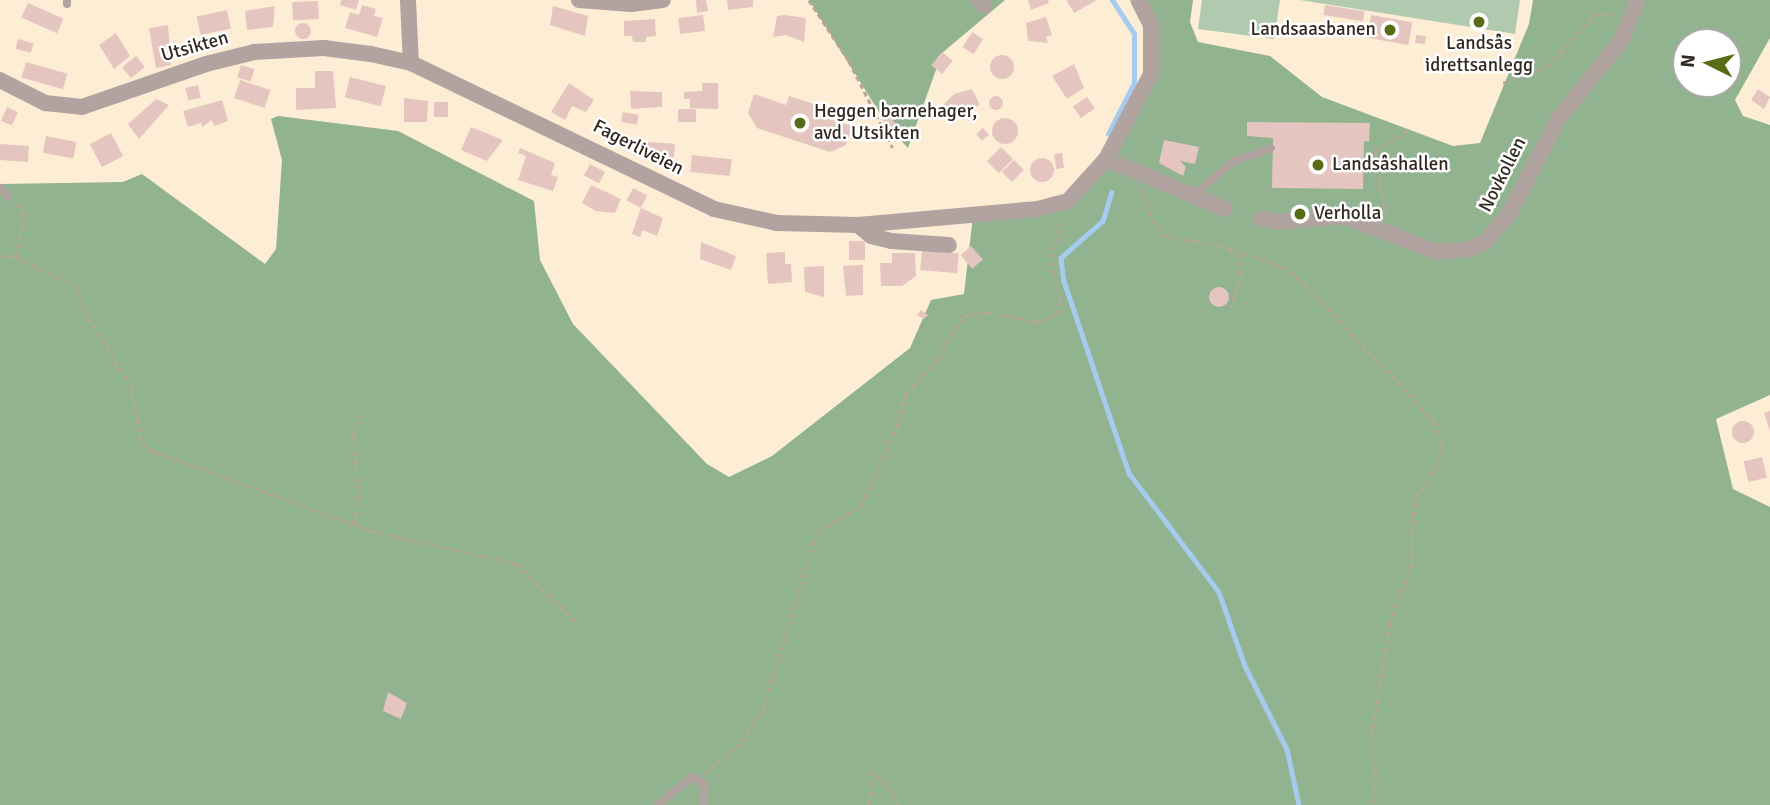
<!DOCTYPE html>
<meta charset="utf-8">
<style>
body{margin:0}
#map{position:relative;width:1770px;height:805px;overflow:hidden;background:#feedd5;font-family:Signika,sans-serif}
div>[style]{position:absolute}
.green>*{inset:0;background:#b0caaf}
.forest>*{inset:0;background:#91b390}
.stream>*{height:4.5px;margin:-2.25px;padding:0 2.25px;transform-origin:2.25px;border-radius:2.25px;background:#a5cbee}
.building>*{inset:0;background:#e5c5c0;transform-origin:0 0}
.round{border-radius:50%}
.path>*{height:2.5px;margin-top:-1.25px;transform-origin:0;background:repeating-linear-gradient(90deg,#b4a794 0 5px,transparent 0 8.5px)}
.service>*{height:8px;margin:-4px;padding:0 4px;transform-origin:4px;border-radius:4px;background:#b1a3a0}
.minor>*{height:16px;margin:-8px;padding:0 8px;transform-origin:8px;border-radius:8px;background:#b1a3a0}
.dots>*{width:19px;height:19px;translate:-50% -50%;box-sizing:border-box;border:4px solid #fff;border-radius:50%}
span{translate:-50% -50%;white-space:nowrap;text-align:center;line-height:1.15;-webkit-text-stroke:5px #fff;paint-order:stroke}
.poi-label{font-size:19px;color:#302920}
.right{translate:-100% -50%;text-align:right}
.left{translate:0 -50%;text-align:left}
.street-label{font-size:19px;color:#302920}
.north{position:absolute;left:1672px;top:28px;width:70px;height:70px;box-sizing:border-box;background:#fff;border:2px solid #aca9a6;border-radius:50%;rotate:276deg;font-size:19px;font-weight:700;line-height:28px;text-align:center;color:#302920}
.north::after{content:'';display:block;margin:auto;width:24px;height:32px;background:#5a6b16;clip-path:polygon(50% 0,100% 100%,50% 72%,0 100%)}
</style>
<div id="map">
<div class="green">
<div style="clip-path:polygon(1202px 0,1280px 0,1274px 39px,1198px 29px)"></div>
<div style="clip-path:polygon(1300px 0,1520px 0,1515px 34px)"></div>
</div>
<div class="forest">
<div style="clip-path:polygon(809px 0,1005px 0,942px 53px,908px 148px,889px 128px)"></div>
<div style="clip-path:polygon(evenodd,1135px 0,1193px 0,1190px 22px,1198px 42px,1270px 56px,1322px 97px,1453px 146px,1480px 143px,1529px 24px,1533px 0,1770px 0,1770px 38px,1735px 100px,1743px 116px,1770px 125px,1770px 395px,1716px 419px,1733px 489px,1770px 507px,1770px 805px,0 805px,0 184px,123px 182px,142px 174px,265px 264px,276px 249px,282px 160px,271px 119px,278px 116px,398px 131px,534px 201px,540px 260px,573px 324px,707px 464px,729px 477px,772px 456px,910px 348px,931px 300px,964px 294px,973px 216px,1071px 201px,1138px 105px,1154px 46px,1135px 0,1686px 42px,1728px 42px,1728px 84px,1686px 84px,1686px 42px)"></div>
</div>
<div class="stream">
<div style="left:1108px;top:134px;width:57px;rotate:-63deg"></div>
<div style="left:1134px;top:83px;width:49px;rotate:-90deg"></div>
<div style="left:1134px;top:34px;width:40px;rotate:-122.9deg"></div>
<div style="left:1112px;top:192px;width:30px;rotate:107deg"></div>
<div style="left:1103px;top:221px;width:56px;rotate:138.6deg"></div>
<div style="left:1061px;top:258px;width:23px;rotate:83deg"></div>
<div style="left:1064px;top:281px;width:203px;rotate:71.3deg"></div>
<div style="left:1129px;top:473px;width:149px;rotate:52.9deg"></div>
<div style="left:1219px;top:592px;width:78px;rotate:70.6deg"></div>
<div style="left:1245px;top:666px;width:93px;rotate:63.2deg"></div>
<div style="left:1287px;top:749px;width:57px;rotate:77.9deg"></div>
</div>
<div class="building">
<div style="clip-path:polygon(341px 0,359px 0,356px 10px,340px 5px)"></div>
<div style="clip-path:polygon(696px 0,706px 0,708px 11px,697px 13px)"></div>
<div style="clip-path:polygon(727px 0,753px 0,753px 7px,728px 10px)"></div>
<div style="clip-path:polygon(1028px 0,1048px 0,1049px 3px,1031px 10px)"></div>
<div style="clip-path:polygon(1066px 0,1097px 0,1074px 13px)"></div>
<div style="left:318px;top:1px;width:18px;height:26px;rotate:87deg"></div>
<div style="left:28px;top:3px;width:39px;height:16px;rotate:24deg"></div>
<div style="clip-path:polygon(362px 5px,376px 9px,374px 16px,383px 18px,377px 37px,345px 28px,350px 12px,359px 15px)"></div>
<div style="left:1325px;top:5px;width:40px;height:10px;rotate:9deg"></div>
<div style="clip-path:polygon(275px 6px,273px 27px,247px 30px,245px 11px)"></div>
<div style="clip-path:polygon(553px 6px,588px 16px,585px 36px,550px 25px)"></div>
<div style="left:227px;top:10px;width:19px;height:31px;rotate:78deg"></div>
<div style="left:703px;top:15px;width:16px;height:25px;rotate:83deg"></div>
<div style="clip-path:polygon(785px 15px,806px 18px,804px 42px,786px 35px,773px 37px,777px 16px)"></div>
<div style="left:1371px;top:15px;width:42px;height:23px;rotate:10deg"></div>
<div style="clip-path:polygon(1046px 17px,1052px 35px,1046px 37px,1048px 43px,1028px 41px,1026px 23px)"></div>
<div style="clip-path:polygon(655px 19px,656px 36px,646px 37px,646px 42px,633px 42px,632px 36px,624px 36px,624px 21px)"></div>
<div class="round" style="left:295px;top:23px;width:16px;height:16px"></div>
<div style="clip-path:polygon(168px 25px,171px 65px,156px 68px,149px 28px)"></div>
<div style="left:972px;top:32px;width:13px;height:18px;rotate:32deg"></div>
<div style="clip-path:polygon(116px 33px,130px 56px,114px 69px,99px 45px)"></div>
<div style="left:1416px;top:35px;width:10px;height:8px;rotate:6deg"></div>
<div style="left:209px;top:37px;width:13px;height:14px;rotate:77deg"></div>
<div style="left:18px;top:39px;width:16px;height:10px;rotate:15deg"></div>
<div style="left:942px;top:52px;width:14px;height:17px;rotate:39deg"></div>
<div class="round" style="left:990px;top:55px;width:24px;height:24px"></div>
<div style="left:136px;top:56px;width:14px;height:18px;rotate:51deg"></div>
<div style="left:26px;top:62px;width:43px;height:16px;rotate:16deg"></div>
<div style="clip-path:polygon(1074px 64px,1084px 88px,1067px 99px,1052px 76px)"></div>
<div style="left:241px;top:65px;width:14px;height:13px;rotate:17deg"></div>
<div style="clip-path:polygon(315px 71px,333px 71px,336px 108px,296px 110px,296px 88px,315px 88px)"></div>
<div style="left:350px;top:77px;width:37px;height:21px;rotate:14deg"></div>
<div style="left:240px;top:80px;width:32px;height:19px;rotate:18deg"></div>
<div style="clip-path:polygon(569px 83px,594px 100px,586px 112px,572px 106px,565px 120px,551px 112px)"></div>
<div style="clip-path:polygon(702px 83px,718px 83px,718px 109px,690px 108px,690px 99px,684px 99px,684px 92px,702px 91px)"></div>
<div style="left:198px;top:85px;width:13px;height:13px;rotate:77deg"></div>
<div style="clip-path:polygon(972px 89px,980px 105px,949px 118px,943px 105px,954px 94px)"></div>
<div style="clip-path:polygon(1758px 89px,1770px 97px,1764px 109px,1751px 100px)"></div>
<div style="clip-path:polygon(630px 91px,662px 92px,662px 107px,631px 109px)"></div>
<div style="clip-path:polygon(754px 94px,786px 105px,789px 96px,824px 107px,821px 116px,852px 126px,846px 145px,830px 152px,757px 128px,748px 113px)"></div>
<div class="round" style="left:989px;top:96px;width:14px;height:14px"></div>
<div style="left:1087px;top:97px;width:14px;height:17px;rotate:56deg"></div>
<div style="clip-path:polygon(404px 98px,428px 101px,427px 122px,404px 122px)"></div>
<div style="clip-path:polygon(156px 99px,169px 105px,139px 139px,128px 124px)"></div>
<div style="clip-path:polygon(222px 100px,228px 121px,214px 126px,212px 120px,202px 127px,201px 123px,188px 127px,183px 111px)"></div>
<div style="left:434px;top:102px;width:14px;height:15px"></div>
<div style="left:7px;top:107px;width:12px;height:15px;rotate:24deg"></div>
<div style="left:678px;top:109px;width:18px;height:13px"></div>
<div style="left:623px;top:112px;width:16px;height:10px;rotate:11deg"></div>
<div style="left:887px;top:113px;width:13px;height:8px;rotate:51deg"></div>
<div class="round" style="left:992px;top:118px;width:26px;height:26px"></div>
<div style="clip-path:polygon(1247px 122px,1370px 123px,1369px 142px,1364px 141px,1363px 189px,1272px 188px,1273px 138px,1247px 136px)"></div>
<div style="clip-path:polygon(471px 127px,503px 140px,487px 161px,461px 150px)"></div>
<div style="left:983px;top:128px;width:9px;height:9px;rotate:49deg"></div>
<div style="left:111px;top:133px;width:26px;height:24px;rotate:62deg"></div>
<div style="left:46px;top:136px;width:31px;height:17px;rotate:11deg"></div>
<div style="clip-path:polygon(1164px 140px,1199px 147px,1195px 164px,1180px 161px,1186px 167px,1183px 176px,1159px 163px)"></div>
<div style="left:634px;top:141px;width:41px;height:14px;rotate:4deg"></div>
<div style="left:0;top:144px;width:29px;height:16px;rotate:4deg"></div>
<div style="left:1001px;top:147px;width:17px;height:20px;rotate:45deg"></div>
<div style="clip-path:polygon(520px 148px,555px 163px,551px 175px,558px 177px,553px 191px,518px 180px,526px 156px,518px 153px)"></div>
<div style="left:1062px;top:153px;width:15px;height:8px;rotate:82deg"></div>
<div style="left:692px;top:155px;width:40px;height:17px;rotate:6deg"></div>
<div class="round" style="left:1030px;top:158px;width:24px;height:24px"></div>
<div style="left:1014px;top:160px;width:14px;height:17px;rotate:45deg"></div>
<div style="left:590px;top:164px;width:17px;height:13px;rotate:28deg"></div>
<div style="clip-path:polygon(591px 185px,621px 199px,615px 213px,596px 211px,582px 203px)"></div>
<div style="left:633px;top:188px;width:16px;height:14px;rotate:27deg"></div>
<div style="clip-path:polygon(641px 208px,663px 218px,657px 236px,643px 230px,640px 237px,632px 234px)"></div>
<div style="left:849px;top:241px;width:16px;height:19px"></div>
<div style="clip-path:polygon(701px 242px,736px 256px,731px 270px,700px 259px)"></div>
<div style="left:971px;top:246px;width:18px;height:14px;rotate:49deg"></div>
<div style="left:922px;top:250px;width:37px;height:20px;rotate:5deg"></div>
<div style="clip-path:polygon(785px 252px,785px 264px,791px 264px,792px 282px,768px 284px,766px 253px)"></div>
<div style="clip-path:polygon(892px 253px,915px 253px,916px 276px,902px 286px,881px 286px,880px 263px,892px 263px)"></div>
<div style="clip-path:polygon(863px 265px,863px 295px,846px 296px,843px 266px)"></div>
<div style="clip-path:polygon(824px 266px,824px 297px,805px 292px,804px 267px)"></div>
<div class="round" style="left:1209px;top:287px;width:20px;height:20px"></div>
<div style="clip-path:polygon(921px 310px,928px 315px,924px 319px,917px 315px)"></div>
<div style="clip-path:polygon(1770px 411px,1770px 431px,1764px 413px)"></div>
<div class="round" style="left:1732px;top:421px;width:22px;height:22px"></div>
<div style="left:1762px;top:457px;width:21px;height:19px;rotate:76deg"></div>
<div style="clip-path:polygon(388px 692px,407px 703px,401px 719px,383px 711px)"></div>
</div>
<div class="path">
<div style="left:809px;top:0;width:73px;rotate:56.7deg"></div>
<div style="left:849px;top:61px;width:97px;rotate:63.2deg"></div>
<div style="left:1503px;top:83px;width:49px;rotate:-20.3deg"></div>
<div style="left:1549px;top:66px;width:68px;rotate:-48.6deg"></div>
<div style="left:1594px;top:15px;width:24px;rotate:-5deg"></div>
<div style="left:1141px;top:188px;width:34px;rotate:71deg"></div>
<div style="left:1152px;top:220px;width:23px;rotate:49deg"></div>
<div style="left:1167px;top:237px;width:54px;rotate:8.6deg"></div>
<div style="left:1220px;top:245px;width:18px;rotate:27deg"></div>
<div style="left:1236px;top:253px;width:20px;rotate:72deg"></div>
<div style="left:1242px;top:272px;width:37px;rotate:107deg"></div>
<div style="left:17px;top:203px;width:17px;rotate:62deg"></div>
<div style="left:25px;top:218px;width:40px;rotate:103deg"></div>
<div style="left:16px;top:257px;width:67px;rotate:25.8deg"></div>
<div style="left:76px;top:286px;width:34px;rotate:69deg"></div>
<div style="left:88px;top:318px;width:80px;rotate:57.3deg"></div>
<div style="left:131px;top:385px;width:59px;rotate:79.3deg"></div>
<div style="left:142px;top:443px;width:11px;rotate:41deg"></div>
<div style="left:150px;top:450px;width:235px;rotate:20.1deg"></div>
<div style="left:371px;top:531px;width:150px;rotate:12.7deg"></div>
<div style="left:517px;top:564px;width:87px;rotate:44.5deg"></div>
<div style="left:1385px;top:215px;width:64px;rotate:-99deg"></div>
<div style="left:1375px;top:152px;width:40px;rotate:-34deg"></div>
<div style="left:1228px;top:248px;width:57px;rotate:19.4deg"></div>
<div style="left:1282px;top:267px;width:27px;rotate:36deg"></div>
<div style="left:1304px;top:283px;width:191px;rotate:46.7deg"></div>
<div style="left:1435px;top:422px;width:25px;rotate:72deg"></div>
<div style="left:1443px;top:446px;width:28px;rotate:109deg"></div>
<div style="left:1434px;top:472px;width:37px;rotate:123deg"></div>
<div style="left:1414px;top:503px;width:61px;rotate:91.9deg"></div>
<div style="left:1412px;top:564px;width:63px;rotate:110.4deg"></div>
<div style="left:1390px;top:623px;width:128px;rotate:99deg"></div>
<div style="left:1370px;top:749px;width:24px;rotate:75deg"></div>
<div style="left:1376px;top:772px;width:33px;rotate:93deg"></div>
<div style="left:0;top:256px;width:16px;rotate:4deg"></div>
<div style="left:355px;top:525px;width:35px;rotate:-85deg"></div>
<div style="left:358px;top:490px;width:56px;rotate:-95.1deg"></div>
<div style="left:353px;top:434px;width:27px;rotate:-70deg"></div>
<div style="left:867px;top:772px;width:20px;rotate:27deg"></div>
<div style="left:885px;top:781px;width:28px;rotate:60deg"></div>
<div style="left:704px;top:774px;width:50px;rotate:-40.1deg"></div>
<div style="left:742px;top:742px;width:40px;rotate:-58deg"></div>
<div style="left:763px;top:708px;width:185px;rotate:-73deg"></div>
<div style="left:817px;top:531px;width:51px;rotate:-29.6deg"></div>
<div style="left:861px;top:506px;width:91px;rotate:-66deg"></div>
<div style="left:898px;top:423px;width:30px;rotate:-75deg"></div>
<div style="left:906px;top:394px;width:47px;rotate:-47.6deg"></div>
<div style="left:938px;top:359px;width:50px;rotate:-59.8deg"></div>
<div style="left:963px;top:316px;width:24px;rotate:-9deg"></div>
<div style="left:987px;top:312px;width:50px;rotate:11.5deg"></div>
<div style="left:1036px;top:322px;width:21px;rotate:-19deg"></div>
<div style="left:1056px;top:315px;width:16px;rotate:-72deg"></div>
<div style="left:1061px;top:300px;width:43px;rotate:-104.7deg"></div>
<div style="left:1050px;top:258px;width:43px;rotate:-71.1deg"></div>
<div style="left:868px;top:805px;width:22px;rotate:-77deg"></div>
<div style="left:873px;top:784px;width:10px;rotate:-107deg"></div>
</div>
<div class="service">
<div style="left:67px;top:4px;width:4px;rotate:-90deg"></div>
<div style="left:0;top:188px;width:12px;rotate:48deg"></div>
<div style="left:1194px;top:195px;width:52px;rotate:-40.4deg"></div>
<div style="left:1234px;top:161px;width:39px;rotate:-19deg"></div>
<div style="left:657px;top:805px;width:45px;rotate:-38.7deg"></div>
<div style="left:692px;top:777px;width:15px;rotate:32deg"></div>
<div style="left:705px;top:785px;width:20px;rotate:96deg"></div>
</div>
<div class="minor">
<div style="left:408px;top:0;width:63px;rotate:87.3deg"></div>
<div style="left:579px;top:0;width:52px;rotate:4.4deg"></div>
<div style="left:631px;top:4px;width:32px;rotate:-7deg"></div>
<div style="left:979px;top:0;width:8px;rotate:50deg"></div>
<div style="left:0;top:80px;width:51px;rotate:27.1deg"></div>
<div style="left:45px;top:103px;width:37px;rotate:6deg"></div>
<div style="left:82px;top:107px;width:131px;rotate:-19.1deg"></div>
<div style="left:206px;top:64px;width:49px;rotate:-14deg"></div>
<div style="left:254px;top:52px;width:70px;rotate:-3.3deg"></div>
<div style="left:324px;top:48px;width:47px;rotate:7.3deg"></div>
<div style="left:371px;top:54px;width:41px;rotate:12.7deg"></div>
<div style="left:411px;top:63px;width:336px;rotate:25.7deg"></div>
<div style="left:714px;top:209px;width:65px;rotate:12.5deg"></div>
<div style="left:777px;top:223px;width:81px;rotate:1.4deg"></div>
<div style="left:858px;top:225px;width:181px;rotate:-5.1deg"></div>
<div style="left:1038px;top:209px;width:31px;rotate:-15deg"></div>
<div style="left:1068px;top:201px;width:57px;rotate:-47.9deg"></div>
<div style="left:1106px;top:159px;width:96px;rotate:-62.1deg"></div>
<div style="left:1151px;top:74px;width:49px;rotate:-90deg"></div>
<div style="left:1151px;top:25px;width:28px;rotate:-117deg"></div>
<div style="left:1106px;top:159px;width:129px;rotate:22.8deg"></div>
<div style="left:1261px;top:219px;width:18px;rotate:9deg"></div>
<div style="left:1279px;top:222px;width:65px;rotate:-5.3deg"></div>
<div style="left:1344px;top:216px;width:100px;rotate:21.2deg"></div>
<div style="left:1437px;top:252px;width:32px;rotate:-5deg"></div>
<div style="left:1469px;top:249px;width:16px;rotate:-22deg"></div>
<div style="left:1484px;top:243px;width:38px;rotate:-49deg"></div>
<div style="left:1509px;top:214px;width:108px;rotate:-62.5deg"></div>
<div style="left:1559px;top:118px;width:99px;rotate:-51.2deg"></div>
<div style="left:1621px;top:41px;width:44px;rotate:-67.5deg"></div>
<div style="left:858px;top:225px;width:17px;rotate:40deg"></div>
<div style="left:871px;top:236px;width:21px;rotate:14deg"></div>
<div style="left:891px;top:241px;width:58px;rotate:3.9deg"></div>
</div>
<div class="dots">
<div style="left:1479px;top:22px;background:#5a6b16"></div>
<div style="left:1390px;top:30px;background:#5a6b16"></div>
<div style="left:800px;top:123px;background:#5a6b16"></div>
<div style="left:1318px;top:165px;background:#5a6b16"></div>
<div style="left:1300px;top:214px;background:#5a6b16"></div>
</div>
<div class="poi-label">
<span class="right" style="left:1376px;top:30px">Landsaasbanen</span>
<span style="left:1479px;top:55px">Landsås<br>idrettsanlegg</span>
<span class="left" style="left:814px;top:123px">Heggen barnehager,<br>avd. Utsikten</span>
<span class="left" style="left:1332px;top:165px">Landsåshallen</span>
<span class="left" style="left:1314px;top:214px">Verholla</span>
</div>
<div class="street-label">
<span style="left:195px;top:47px;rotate:-16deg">Utsikten</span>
<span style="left:638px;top:148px;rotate:27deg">Fagerliveien</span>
<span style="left:1503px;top:175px;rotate:-63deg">Novkollen</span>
</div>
<div class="north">N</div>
</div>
